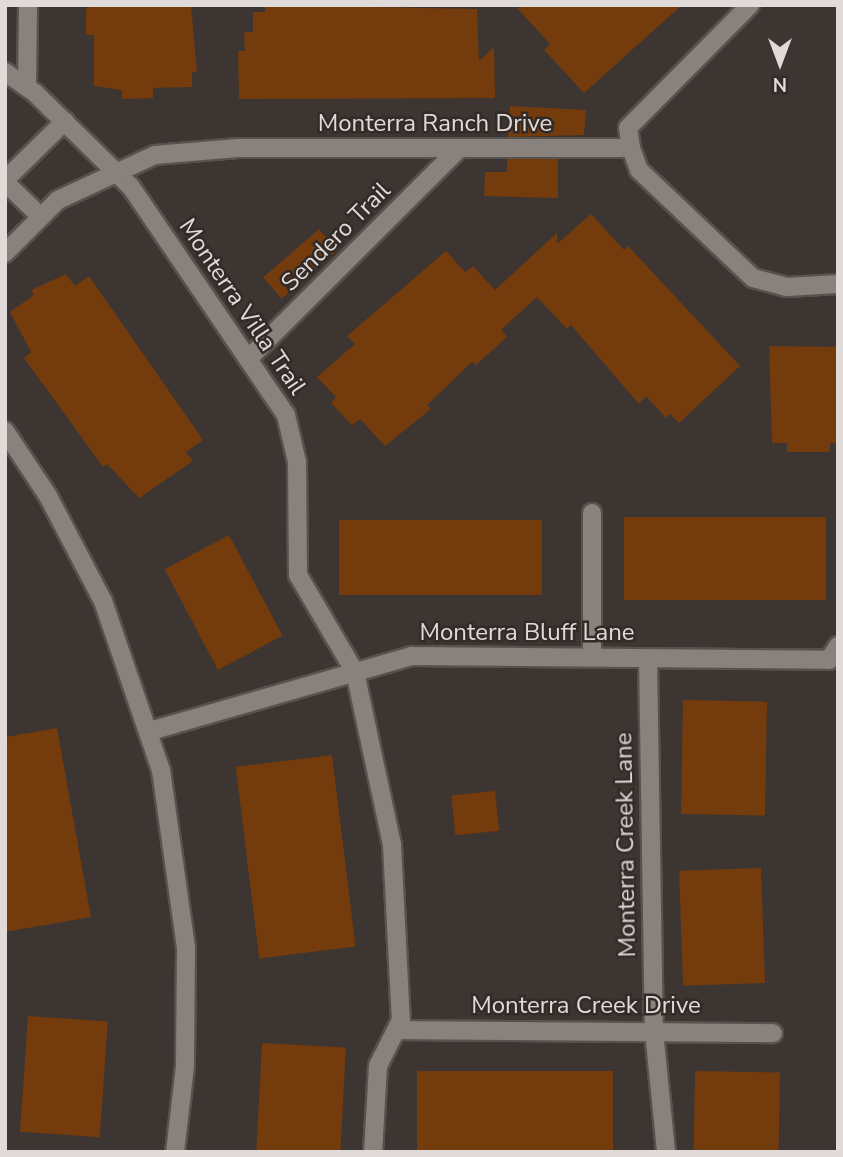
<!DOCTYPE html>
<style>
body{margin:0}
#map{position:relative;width:843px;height:1157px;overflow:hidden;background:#3c3531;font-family:"Nunito Sans",sans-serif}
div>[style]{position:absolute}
.building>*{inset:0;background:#743b0d;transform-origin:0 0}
.roads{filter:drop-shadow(2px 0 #58524f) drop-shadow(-2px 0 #58524f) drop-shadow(0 2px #58524f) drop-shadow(0 -2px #58524f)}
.street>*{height:18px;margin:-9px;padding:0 9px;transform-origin:9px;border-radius:9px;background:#89817c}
.secondary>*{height:18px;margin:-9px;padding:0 9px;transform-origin:9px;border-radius:9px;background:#89817c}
span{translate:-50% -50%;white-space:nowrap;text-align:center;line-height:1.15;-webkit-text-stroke:5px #322b27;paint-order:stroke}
.street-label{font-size:24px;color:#e0dbd9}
.frame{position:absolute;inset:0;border:7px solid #e0dbd9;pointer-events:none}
.north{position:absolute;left:745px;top:28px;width:70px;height:70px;-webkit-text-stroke:5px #322b27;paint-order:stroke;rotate:180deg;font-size:19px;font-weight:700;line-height:28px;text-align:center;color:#e0dbd9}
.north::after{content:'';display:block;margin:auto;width:24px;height:32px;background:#e0dbd9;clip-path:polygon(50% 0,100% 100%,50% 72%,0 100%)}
</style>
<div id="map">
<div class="building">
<div style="clip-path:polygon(94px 5px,191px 5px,197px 72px,192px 72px,192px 87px,153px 88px,153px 98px,122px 99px,122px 90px,94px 86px,94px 35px,86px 35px,86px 9px)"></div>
<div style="clip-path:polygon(265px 5px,477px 9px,479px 61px,494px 47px,495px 98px,239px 99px,238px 51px,245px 51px,244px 32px,253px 32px,253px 12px,265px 12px)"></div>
<div style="clip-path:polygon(535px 5px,682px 5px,584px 93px,544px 50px,550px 44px,517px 8px)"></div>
<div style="clip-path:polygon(510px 106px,586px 110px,584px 135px,508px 137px)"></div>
<div style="clip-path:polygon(507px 159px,558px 159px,558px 198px,484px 196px,485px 172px,507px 172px)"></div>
<div style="clip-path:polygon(591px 214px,624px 250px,628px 246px,740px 366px,679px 423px,670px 414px,666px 418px,646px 396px,639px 404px,571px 325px,567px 329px,537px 297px,501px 330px,507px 337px,476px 365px,472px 362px,427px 405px,431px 409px,385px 446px,360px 419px,352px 425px,331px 403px,336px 397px,317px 377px,355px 344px,347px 336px,446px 251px,465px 272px,473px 266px,495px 290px,557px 233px,557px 244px)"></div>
<div style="left:319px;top:229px;width:28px;height:74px;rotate:49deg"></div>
<div style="clip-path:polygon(66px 274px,75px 286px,89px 276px,203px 440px,186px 452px,193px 461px,139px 498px,107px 464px,103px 467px,24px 358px,31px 352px,10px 312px,34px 295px,31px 290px)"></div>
<div style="clip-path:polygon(769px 346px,838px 347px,838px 443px,830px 443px,830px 452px,787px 452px,787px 443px,772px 443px)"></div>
<div style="left:624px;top:517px;width:202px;height:83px"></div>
<div style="left:339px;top:520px;width:203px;height:75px"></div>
<div style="left:229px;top:535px;width:114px;height:73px;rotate:62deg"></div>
<div style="left:683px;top:700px;width:84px;height:114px;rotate:1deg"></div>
<div style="clip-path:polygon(57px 728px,91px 917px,5px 932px,5px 737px)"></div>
<div style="left:332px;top:755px;width:193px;height:97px;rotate:83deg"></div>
<div style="left:495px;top:791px;width:40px;height:44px;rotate:84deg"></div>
<div style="left:761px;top:868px;width:115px;height:82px;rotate:88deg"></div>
<div style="left:28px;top:1016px;width:80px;height:116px;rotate:4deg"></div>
<div style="left:262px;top:1043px;width:84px;height:109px;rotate:3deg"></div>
<div style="left:417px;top:1071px;width:196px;height:81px"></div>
<div style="left:695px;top:1071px;width:85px;height:81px;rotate:1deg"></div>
</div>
<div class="roads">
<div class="street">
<div style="left:750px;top:5px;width:173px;rotate:134.8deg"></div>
<div style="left:628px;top:128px;width:20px;rotate:81deg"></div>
<div style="left:631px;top:148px;width:23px;rotate:70deg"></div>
<div style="left:639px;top:170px;width:157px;rotate:43.5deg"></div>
<div style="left:753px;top:278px;width:35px;rotate:15deg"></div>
<div style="left:787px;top:287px;width:51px;rotate:-3.4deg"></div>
<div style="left:5px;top:72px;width:37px;rotate:35deg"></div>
<div style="left:35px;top:93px;width:134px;rotate:44.4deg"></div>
<div style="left:131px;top:187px;width:276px;rotate:55.8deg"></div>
<div style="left:286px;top:415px;width:48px;rotate:76.8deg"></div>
<div style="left:297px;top:462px;width:113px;rotate:89.5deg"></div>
<div style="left:298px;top:575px;width:113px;rotate:59.6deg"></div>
<div style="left:355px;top:672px;width:177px;rotate:77.9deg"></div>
<div style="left:392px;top:845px;width:175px;rotate:87.1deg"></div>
<div style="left:401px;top:1020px;width:51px;rotate:116.6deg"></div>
<div style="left:378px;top:1066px;width:86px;rotate:93.3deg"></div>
<div style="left:27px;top:87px;width:82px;rotate:-89.3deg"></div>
<div style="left:5px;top:180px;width:84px;rotate:-44.5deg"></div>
<div style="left:5px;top:182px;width:50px;rotate:44.2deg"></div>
<div style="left:5px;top:253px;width:75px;rotate:-45deg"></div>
<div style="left:58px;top:200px;width:107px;rotate:-24.9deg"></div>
<div style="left:155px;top:155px;width:83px;rotate:-4.8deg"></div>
<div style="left:238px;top:148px;width:393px"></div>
<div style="left:248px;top:359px;width:296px;rotate:-44.9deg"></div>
<div style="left:592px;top:513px;width:144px;rotate:90deg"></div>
<div style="left:648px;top:658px;width:373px;rotate:89.1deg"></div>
<div style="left:654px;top:1031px;width:122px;rotate:84.3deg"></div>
<div style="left:150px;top:731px;width:272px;rotate:-16deg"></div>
<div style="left:411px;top:656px;width:418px;rotate:0.5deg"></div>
<div style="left:829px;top:660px;width:17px;rotate:-57deg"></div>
<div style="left:398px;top:1030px;width:375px;rotate:0.5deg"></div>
</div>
<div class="secondary">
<div style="left:5px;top:431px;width:78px;rotate:56.5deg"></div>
<div style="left:48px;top:496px;width:119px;rotate:62.4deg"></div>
<div style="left:103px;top:601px;width:179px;rotate:71.1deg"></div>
<div style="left:161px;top:770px;width:179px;rotate:82deg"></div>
<div style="left:186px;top:947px;width:119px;rotate:90.5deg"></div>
<div style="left:185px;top:1066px;width:87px;rotate:96.6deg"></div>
</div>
</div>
<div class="street-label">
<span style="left:435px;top:124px">Monterra Ranch Drive</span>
<span style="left:336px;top:237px;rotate:-45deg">Sendero Trail</span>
<span style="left:242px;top:307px;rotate:56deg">Monterra Villa Trail</span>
<span style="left:527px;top:633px">Monterra Bluff Lane</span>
<span style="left:626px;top:845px;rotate:-91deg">Monterra Creek Lane</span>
<span style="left:586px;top:1006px">Monterra Creek Drive</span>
</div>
<div class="frame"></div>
<div class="north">N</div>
</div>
